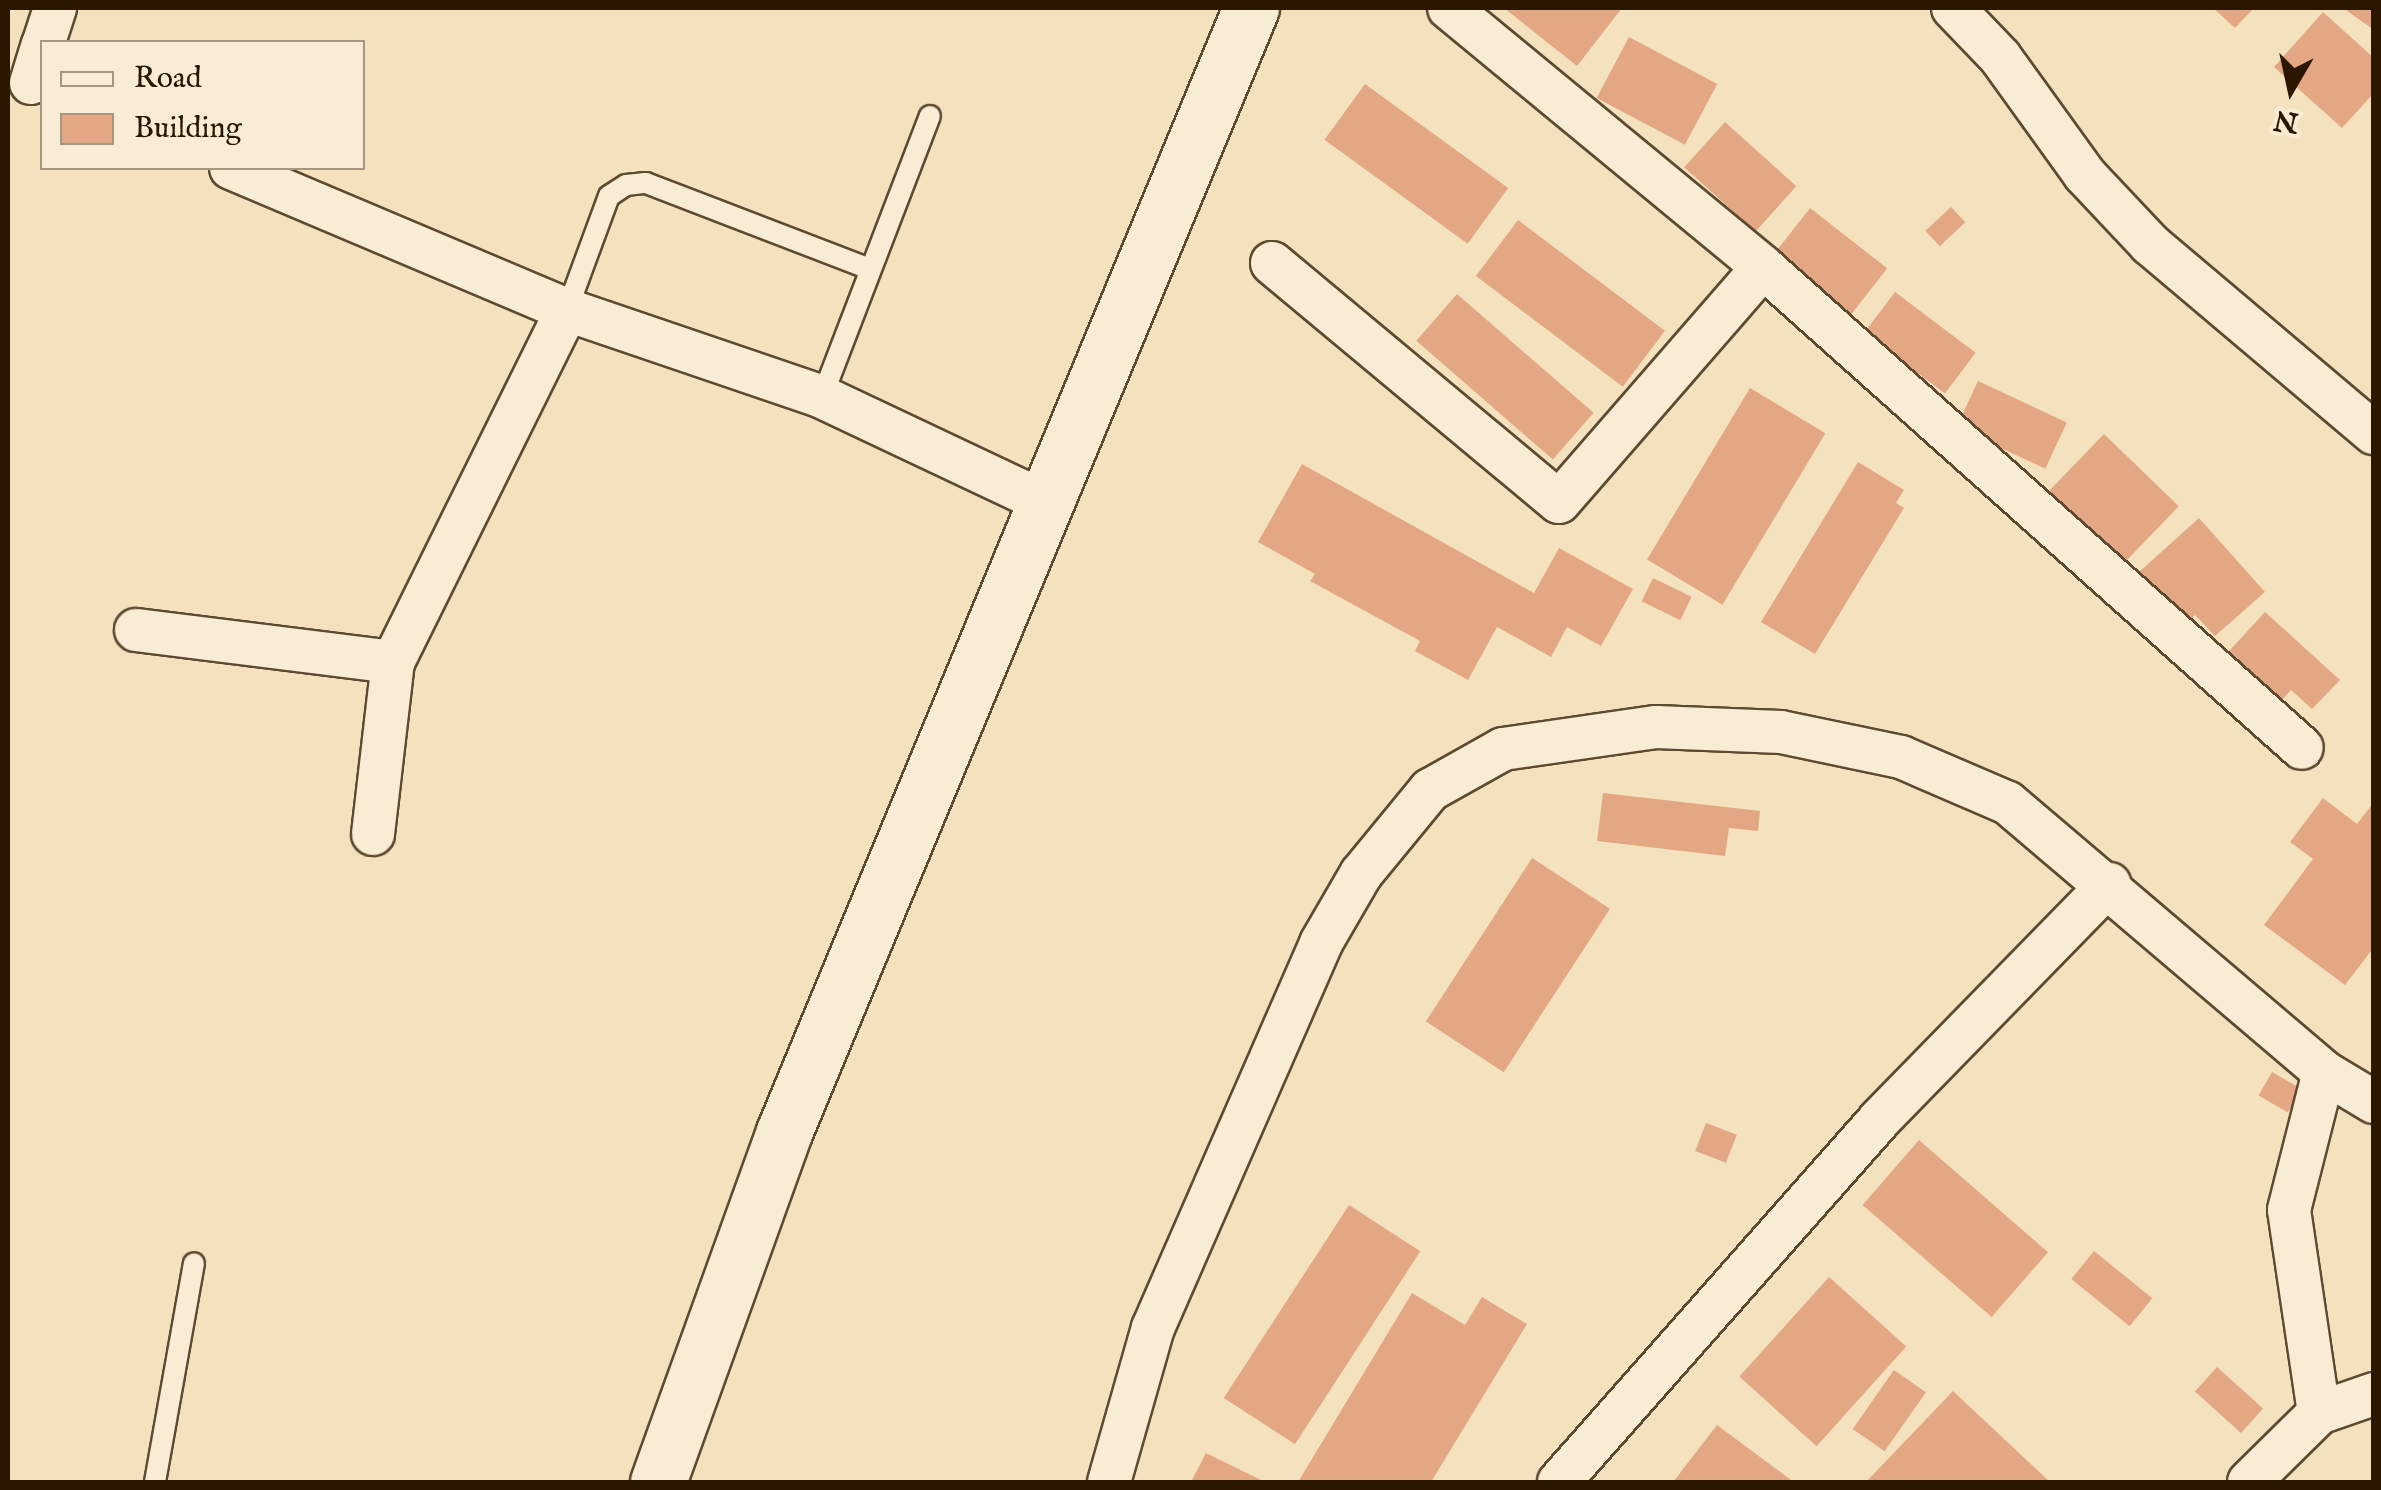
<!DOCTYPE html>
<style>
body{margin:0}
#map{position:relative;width:2381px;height:1490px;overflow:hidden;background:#f4e2bf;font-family:"IM FELL English",serif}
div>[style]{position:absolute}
.building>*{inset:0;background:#e3a883;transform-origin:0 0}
.roads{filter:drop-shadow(2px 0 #5d4a30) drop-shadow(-2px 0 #5d4a30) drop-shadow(0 2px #5d4a30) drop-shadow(0 -2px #5d4a30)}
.lane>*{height:20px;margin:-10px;padding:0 10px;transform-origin:10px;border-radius:10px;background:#f8ecd5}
.street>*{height:42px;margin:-21px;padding:0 21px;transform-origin:21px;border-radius:21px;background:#f8ecd5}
.secondary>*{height:55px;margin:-27.5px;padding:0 27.5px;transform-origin:27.5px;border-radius:27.5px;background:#f8ecd5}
span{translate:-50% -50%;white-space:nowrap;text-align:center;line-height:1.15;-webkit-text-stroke:8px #f8ecd5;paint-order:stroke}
.frame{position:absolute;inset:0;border:10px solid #2b1700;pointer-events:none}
.legend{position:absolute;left:40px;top:40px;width:325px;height:130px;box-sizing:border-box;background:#f8ecd5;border:2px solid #a69780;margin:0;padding:12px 18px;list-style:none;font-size:30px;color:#2b1700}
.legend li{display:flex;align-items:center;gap:20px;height:50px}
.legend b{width:50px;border:2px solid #a69780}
.north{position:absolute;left:2241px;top:40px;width:100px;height:100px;-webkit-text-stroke:8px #f8ecd5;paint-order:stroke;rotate:189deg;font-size:28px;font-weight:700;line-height:40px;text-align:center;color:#2b1700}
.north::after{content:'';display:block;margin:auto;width:35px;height:45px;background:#2b1700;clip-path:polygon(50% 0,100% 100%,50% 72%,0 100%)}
</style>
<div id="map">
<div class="building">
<div style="clip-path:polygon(1504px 8px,1622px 8px,1577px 66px)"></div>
<div style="clip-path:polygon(2213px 8px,2254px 8px,2235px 28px)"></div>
<div style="clip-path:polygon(2343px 8px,2374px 8px,2374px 30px)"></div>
<div style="clip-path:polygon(2323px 12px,2374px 58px,2374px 93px,2342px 128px,2274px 67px)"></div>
<div style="left:1629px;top:37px;width:100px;height:69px;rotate:28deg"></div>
<div style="left:1365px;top:84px;width:177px;height:69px;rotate:36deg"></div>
<div style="left:1725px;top:122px;width:96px;height:61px;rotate:42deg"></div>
<div style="left:1951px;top:207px;width:21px;height:35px;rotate:47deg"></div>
<div style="left:1810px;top:208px;width:98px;height:59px;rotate:38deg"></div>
<div style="left:1518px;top:220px;width:184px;height:70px;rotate:37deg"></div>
<div style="left:1895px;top:292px;width:101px;height:51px;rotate:37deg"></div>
<div style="left:1457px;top:294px;width:181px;height:62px;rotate:41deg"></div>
<div style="left:1978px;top:381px;width:98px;height:51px;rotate:25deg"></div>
<div style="left:1750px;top:388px;width:88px;height:200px;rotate:31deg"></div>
<div style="left:2104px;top:434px;width:104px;height:92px;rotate:44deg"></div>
<div style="clip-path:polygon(1858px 462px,1904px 490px,1896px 503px,1904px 508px,1815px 654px,1761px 622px)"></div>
<div style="clip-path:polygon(1302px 464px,1534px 593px,1559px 548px,1633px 589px,1601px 646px,1567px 627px,1551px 657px,1497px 627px,1468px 680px,1415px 651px,1420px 641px,1310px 581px,1315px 574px,1258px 542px)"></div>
<div style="clip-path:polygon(2199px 518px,2265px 592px,2215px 636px,2195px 615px,2186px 624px,2139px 572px)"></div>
<div style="left:1653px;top:578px;width:43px;height:26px;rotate:26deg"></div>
<div style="clip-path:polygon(2265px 612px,2340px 680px,2312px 709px,2291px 690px,2282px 700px,2229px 651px)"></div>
<div style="clip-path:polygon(1603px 793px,1760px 811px,1758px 831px,1729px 828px,1725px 856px,1597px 841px)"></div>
<div style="clip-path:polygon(2323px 798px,2357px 824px,2374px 802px,2374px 947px,2345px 985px,2264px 925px,2313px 859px,2290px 842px)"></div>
<div style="left:1532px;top:858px;width:93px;height:195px;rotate:33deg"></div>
<div style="left:2272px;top:1072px;width:34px;height:27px;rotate:30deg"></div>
<div style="left:1706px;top:1123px;width:33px;height:30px;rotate:21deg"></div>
<div style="left:1919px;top:1140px;width:171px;height:86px;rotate:41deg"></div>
<div style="left:1349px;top:1205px;width:85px;height:230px;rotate:33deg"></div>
<div style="left:2094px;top:1251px;width:75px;height:36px;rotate:39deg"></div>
<div style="left:1829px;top:1277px;width:104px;height:134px;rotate:42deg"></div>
<div style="clip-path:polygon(1412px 1293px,1465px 1325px,1482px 1297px,1527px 1324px,1431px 1482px,1298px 1482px)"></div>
<div style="left:2217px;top:1367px;width:62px;height:33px;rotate:42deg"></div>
<div style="left:1894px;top:1370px;width:39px;height:72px;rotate:35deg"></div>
<div style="clip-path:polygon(1953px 1391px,2050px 1482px,1866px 1482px)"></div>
<div style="clip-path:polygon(1717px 1425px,1794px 1482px,1673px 1482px)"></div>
<div style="clip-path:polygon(1206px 1453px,1265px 1482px,1191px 1482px)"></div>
</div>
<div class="roads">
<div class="lane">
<div style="left:567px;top:310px;width:121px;rotate:-69.8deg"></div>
<div style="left:609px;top:196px;width:20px;rotate:-33deg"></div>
<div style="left:626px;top:185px;width:20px;rotate:-6deg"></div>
<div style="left:646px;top:183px;width:238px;rotate:21deg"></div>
<div style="left:822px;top:397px;width:301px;rotate:-69deg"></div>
<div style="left:155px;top:1482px;width:222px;rotate:-79.9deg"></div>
</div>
<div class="street">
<div style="left:1449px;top:8px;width:407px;rotate:39.5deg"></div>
<div style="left:1763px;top:267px;width:722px;rotate:41.75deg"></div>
<div style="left:1953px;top:8px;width:68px;rotate:46.2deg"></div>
<div style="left:2000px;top:57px;width:145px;rotate:54.2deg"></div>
<div style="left:2085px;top:175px;width:95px;rotate:46.7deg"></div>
<div style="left:2150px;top:244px;width:293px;rotate:40.2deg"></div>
<div style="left:44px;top:42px;width:36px;rotate:-72deg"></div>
<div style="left:31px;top:83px;width:39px;rotate:-73deg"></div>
<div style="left:231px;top:168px;width:365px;rotate:22.9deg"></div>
<div style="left:567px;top:310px;width:269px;rotate:18.8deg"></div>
<div style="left:822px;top:397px;width:246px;rotate:25.3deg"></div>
<div style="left:1272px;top:263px;width:373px;rotate:39.8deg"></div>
<div style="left:1559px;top:502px;width:311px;rotate:-49deg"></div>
<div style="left:136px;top:630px;width:259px;rotate:7.1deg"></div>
<div style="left:373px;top:834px;width:173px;rotate:-83.4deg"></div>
<div style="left:393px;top:662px;width:393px;rotate:-63.7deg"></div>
<div style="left:2319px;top:1413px;width:58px;rotate:-19.1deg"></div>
<div style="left:1109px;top:1482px;width:160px;rotate:-74.1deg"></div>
<div style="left:1153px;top:1328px;width:420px;rotate:-66.4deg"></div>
<div style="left:1321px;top:943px;width:80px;rotate:-59.9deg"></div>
<div style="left:1361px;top:874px;width:109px;rotate:-50.6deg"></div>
<div style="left:1430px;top:790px;width:84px;rotate:-29.3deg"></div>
<div style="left:1503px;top:749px;width:155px;rotate:-8.2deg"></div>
<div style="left:1656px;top:727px;width:125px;rotate:2.3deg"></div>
<div style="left:1781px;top:732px;width:123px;rotate:11.8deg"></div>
<div style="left:1901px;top:757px;width:116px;rotate:23.3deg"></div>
<div style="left:2008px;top:803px;width:415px;rotate:40.4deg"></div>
<div style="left:2324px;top:1072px;width:58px;rotate:31deg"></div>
<div style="left:1559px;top:1482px;width:483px;rotate:-48.5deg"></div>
<div style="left:1879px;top:1120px;width:330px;rotate:-45.7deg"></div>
<div style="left:2249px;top:1482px;width:98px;rotate:-44.6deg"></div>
<div style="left:2319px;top:1413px;width:205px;rotate:-98.4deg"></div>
<div style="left:2289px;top:1210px;width:142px;rotate:-75.8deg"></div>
</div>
<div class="secondary">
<div style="left:658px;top:1482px;width:372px;rotate:-70.2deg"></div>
<div style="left:784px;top:1132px;width:1217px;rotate:-67.44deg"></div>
</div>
</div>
<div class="frame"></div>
<ul class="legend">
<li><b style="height:12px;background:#f8ecd5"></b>Road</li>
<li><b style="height:28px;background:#e3a883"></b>Building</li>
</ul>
<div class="north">N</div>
</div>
